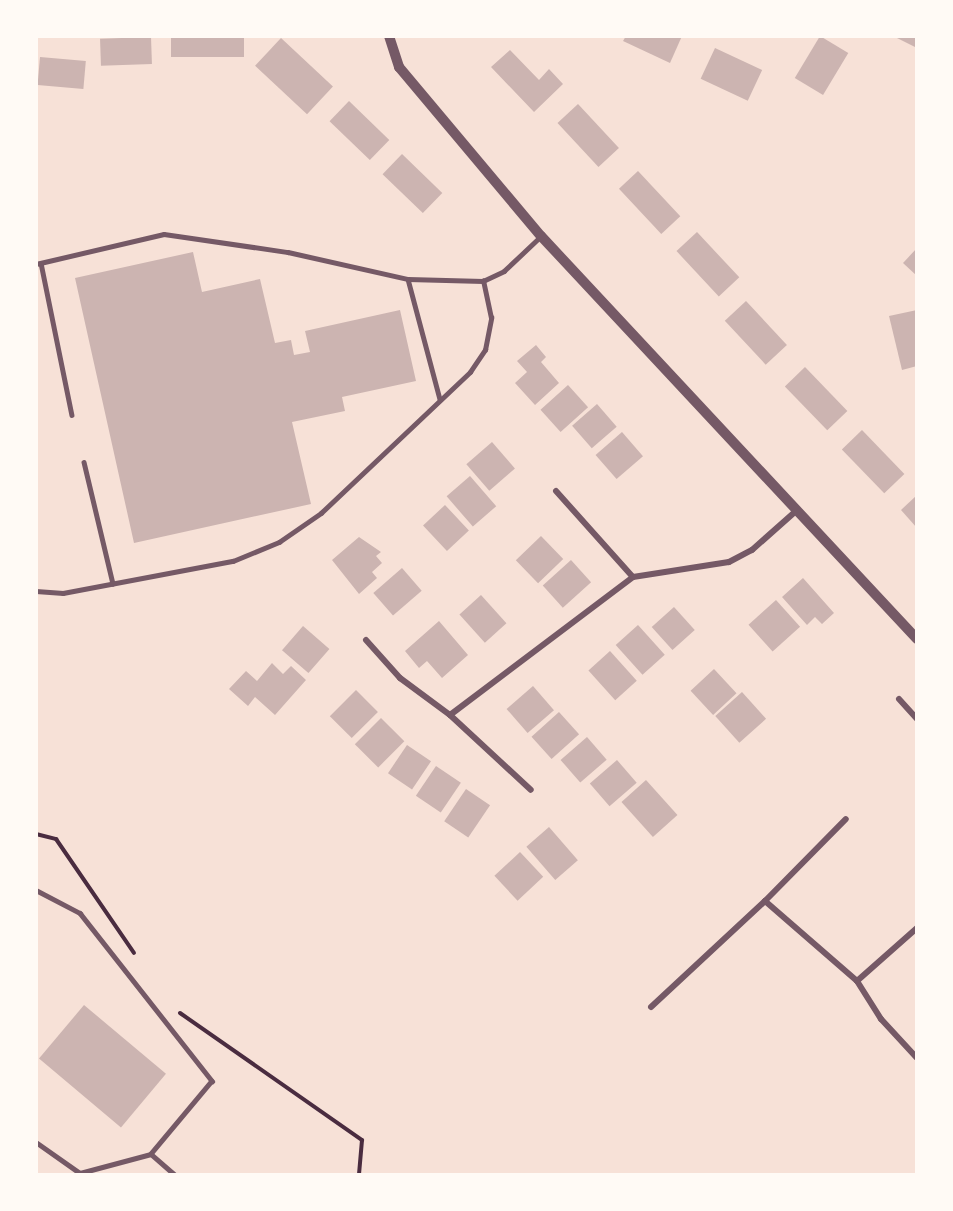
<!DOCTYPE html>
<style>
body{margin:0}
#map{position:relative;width:953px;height:1211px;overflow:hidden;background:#f7e1d7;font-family:"IBM Plex Sans",sans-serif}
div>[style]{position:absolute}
.building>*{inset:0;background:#ccb4b1;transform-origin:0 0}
.path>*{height:4px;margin:-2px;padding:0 2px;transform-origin:2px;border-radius:2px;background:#4a2c40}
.service>*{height:4.5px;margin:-2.25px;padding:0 2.25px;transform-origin:2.25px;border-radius:2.25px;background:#755966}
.minor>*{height:6px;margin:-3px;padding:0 3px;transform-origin:3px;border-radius:3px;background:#755966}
.tertiary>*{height:10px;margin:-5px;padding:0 5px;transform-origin:5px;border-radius:5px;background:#755966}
span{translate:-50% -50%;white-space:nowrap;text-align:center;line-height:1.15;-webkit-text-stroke:4.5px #fffaf5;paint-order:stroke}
.frame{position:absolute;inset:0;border:38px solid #fffaf5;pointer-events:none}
</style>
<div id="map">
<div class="building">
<div style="left:171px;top:36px;width:73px;height:21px"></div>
<div style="clip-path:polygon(626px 36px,682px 36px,670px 63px,623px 41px)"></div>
<div style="left:820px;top:36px;width:33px;height:49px;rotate:31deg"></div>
<div style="clip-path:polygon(893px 36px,917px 36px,917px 48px)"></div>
<div style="left:151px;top:37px;width:27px;height:51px;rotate:88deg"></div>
<div style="left:281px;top:38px;width:71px;height:38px;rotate:43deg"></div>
<div style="left:715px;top:48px;width:52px;height:34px;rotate:25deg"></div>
<div style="clip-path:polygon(510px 50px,539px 80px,549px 69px,563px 84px,534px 112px,491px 67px)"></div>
<div style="left:40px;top:57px;width:46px;height:28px;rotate:5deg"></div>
<div style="left:349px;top:101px;width:56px;height:28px;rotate:44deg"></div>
<div style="left:578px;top:104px;width:60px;height:28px;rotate:47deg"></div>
<div style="left:402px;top:154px;width:56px;height:28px;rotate:44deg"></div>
<div style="left:638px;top:171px;width:62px;height:26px;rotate:47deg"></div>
<div style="left:697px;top:232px;width:62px;height:28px;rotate:47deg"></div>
<div style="clip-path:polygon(917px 248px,917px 276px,903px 263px)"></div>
<div style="clip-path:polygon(193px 252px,202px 292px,260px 279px,275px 343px,291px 340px,294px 355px,310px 352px,305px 331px,400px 310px,416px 381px,342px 397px,345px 411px,292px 422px,311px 504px,134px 543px,75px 278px)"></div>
<div style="left:746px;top:301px;width:60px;height:29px;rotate:47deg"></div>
<div style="clip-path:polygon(917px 310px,917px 366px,902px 370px,889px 316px)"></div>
<div style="clip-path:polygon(536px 345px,546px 357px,541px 362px,559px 383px,535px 405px,515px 383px,527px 372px,517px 361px)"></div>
<div style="left:805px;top:367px;width:61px;height:28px;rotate:46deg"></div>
<div style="left:568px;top:385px;width:30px;height:37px;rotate:48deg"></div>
<div style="left:597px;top:404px;width:30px;height:33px;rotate:49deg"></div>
<div style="left:862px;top:430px;width:61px;height:28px;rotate:46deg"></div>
<div style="left:622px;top:432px;width:32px;height:35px;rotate:49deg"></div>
<div style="left:492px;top:442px;width:35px;height:34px;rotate:49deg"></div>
<div style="left:470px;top:476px;width:40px;height:31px;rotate:49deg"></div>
<div style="clip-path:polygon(917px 495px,917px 528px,901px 510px)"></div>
<div style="left:445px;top:505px;width:35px;height:30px;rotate:47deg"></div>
<div style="left:541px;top:536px;width:32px;height:35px;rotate:46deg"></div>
<div style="clip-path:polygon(359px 537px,381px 552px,376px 556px,382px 563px,372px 572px,377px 578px,359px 594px,332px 560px)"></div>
<div style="left:571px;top:560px;width:30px;height:38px;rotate:48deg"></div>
<div style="left:402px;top:568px;width:30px;height:38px;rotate:49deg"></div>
<div style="clip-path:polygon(803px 578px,834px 613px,822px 624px,815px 617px,807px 625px,782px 597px)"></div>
<div style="left:481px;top:595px;width:38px;height:29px;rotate:48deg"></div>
<div style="left:776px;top:600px;width:36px;height:37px;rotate:48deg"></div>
<div style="left:674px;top:607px;width:31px;height:30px;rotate:48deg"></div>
<div style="clip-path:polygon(439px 621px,468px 655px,442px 678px,427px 661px,419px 668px,405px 651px)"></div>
<div style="left:638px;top:625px;width:40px;height:30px;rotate:48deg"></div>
<div style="left:303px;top:626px;width:35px;height:32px;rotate:41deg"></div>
<div style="left:610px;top:651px;width:40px;height:29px;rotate:48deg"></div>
<div style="clip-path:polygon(272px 663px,283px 674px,291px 666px,306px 680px,275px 715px,255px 697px,248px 706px,229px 689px,246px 671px,257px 681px)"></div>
<div style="left:714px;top:669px;width:33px;height:32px;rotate:47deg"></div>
<div style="left:533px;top:686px;width:32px;height:35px;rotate:49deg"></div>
<div style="left:356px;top:690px;width:31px;height:37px;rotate:45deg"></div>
<div style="left:742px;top:692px;width:36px;height:36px;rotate:48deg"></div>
<div style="left:559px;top:712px;width:30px;height:37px;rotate:48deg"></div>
<div style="left:381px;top:718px;width:33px;height:37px;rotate:45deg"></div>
<div style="left:587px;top:737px;width:30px;height:35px;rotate:49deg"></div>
<div style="left:407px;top:745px;width:29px;height:34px;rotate:34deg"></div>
<div style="left:617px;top:760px;width:30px;height:36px;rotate:49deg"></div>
<div style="left:436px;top:766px;width:30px;height:36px;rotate:34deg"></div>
<div style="left:646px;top:780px;width:47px;height:33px;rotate:48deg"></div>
<div style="left:466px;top:789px;width:29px;height:39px;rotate:34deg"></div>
<div style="left:549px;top:827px;width:44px;height:30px;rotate:49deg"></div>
<div style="left:520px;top:852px;width:34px;height:35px;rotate:47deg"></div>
<div style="left:84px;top:1005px;width:107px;height:70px;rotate:40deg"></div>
</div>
<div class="path">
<div style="left:36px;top:834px;width:21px;rotate:14deg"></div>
<div style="left:56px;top:839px;width:138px;rotate:55.6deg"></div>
<div style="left:180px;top:1013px;width:222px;rotate:34.9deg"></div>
<div style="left:362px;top:1140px;width:35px;rotate:95deg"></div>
</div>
<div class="service">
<div style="left:41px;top:263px;width:155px;rotate:78.5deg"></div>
<div style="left:36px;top:264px;width:131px;rotate:-13.2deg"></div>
<div style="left:164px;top:234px;width:125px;rotate:8.3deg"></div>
<div style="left:288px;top:252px;width:123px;rotate:12.7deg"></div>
<div style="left:408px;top:279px;width:75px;rotate:1.5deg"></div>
<div style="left:483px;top:281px;width:23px;rotate:-25deg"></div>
<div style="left:504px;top:271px;width:50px;rotate:-43.4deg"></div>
<div style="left:408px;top:279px;width:124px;rotate:75.1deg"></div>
<div style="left:84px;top:462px;width:125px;rotate:76.6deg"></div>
<div style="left:36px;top:591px;width:27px;rotate:4deg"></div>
<div style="left:63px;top:593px;width:173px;rotate:-10.7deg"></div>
<div style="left:233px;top:561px;width:50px;rotate:-22.4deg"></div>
<div style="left:279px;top:542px;width:51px;rotate:-34.6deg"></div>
<div style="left:321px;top:513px;width:205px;rotate:-43.4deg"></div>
<div style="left:470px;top:372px;width:27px;rotate:-56deg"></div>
<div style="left:485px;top:350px;width:33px;rotate:-79deg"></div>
<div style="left:491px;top:318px;width:38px;rotate:-102deg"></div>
<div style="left:36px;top:890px;width:50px;rotate:27.6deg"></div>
<div style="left:80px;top:913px;width:214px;rotate:51.8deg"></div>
<div style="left:212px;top:1081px;width:95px;rotate:129.9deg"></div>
<div style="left:36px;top:1142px;width:54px;rotate:35.2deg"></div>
<div style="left:80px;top:1173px;width:73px;rotate:-15deg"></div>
<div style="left:151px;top:1154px;width:32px;rotate:41deg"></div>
</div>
<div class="minor">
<div style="left:556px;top:491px;width:115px;rotate:48.2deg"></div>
<div style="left:366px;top:640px;width:51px;rotate:48.2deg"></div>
<div style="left:400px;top:678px;width:62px;rotate:36.5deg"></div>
<div style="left:450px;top:715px;width:229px;rotate:-37deg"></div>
<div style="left:633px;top:577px;width:97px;rotate:-8.9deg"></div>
<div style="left:729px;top:562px;width:26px;rotate:-28deg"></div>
<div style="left:752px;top:550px;width:60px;rotate:-41.6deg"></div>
<div style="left:899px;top:699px;width:27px;rotate:48deg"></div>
<div style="left:450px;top:715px;width:110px;rotate:42.8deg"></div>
<div style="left:765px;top:901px;width:115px;rotate:-45.4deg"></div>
<div style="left:857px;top:981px;width:80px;rotate:-41.5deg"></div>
<div style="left:651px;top:1007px;width:156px;rotate:-42.9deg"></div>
<div style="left:765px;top:901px;width:122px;rotate:41deg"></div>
<div style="left:857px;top:981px;width:45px;rotate:57.7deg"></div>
<div style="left:881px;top:1019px;width:53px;rotate:47.3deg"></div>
</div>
<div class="tertiary">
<div style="left:389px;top:36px;width:33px;rotate:72deg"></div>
<div style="left:399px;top:67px;width:221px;rotate:50deg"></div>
<div style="left:541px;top:236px;width:551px;rotate:46.99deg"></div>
</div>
<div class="frame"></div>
</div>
